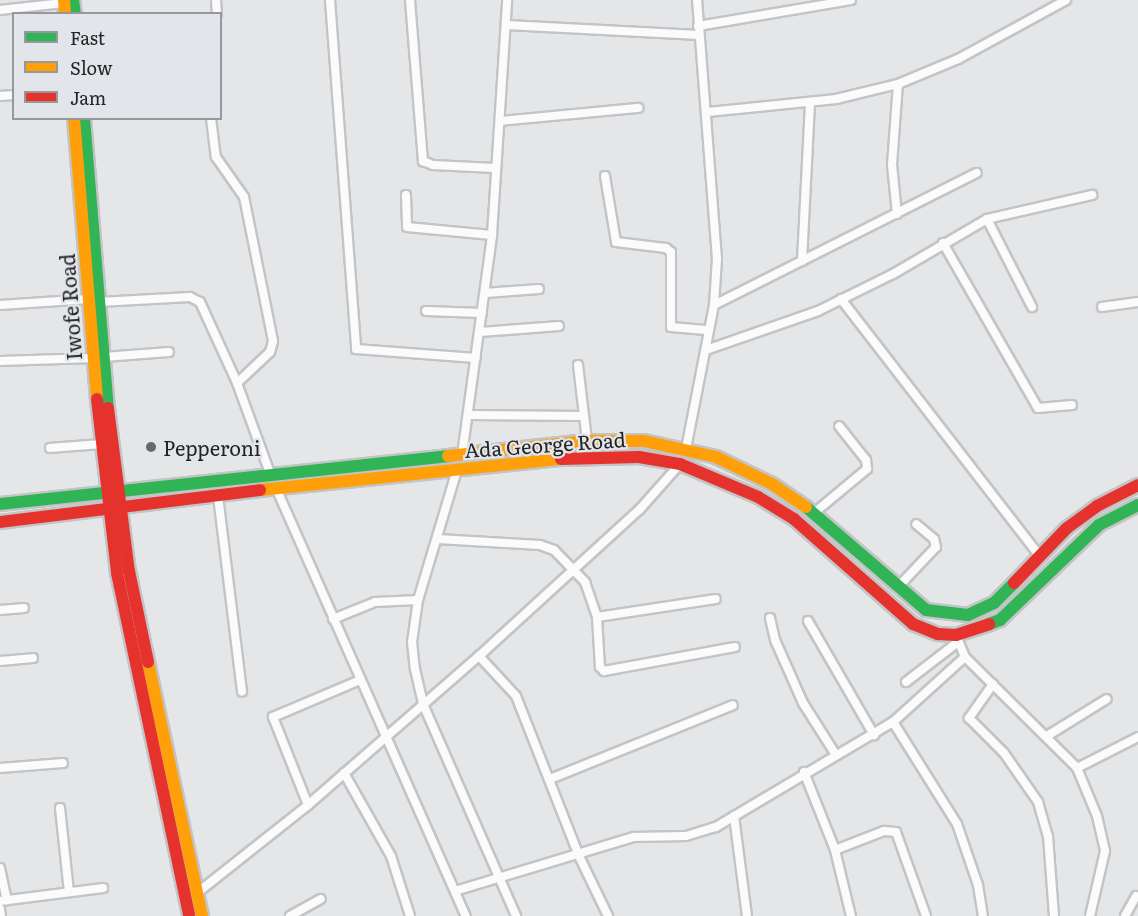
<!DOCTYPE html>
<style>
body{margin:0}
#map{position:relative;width:1138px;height:916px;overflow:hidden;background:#e4e6e8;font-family:Literata,serif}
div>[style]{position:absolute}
.roads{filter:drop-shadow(2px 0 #c3c4c6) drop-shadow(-2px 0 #c3c4c6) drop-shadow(0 2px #c3c4c6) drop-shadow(0 -2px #c3c4c6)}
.street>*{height:8px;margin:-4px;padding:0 4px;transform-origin:4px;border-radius:4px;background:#fbfbfc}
.fast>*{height:12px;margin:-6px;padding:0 6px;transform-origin:6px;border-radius:6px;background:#30b455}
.slow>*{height:12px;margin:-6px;padding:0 6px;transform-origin:6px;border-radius:6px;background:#ff9f0a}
.jam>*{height:12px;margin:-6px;padding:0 6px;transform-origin:6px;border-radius:6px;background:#e5322d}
.dots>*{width:16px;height:16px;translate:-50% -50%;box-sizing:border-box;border:3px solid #e2e5ea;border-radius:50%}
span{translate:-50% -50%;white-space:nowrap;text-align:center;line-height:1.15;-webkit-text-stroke:4.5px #e2e5ea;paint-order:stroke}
.street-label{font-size:20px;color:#232426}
.poi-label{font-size:20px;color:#232426}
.left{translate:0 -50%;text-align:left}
.legend{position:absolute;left:12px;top:12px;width:210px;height:108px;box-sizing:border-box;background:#e2e5ea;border:2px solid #96989c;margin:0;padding:8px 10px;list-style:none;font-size:18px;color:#232426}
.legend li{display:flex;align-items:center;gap:12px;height:30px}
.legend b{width:30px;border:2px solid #96989c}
</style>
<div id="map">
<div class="roads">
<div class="street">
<div style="left:216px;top:0;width:14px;rotate:86deg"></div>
<div style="left:330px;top:0;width:350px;rotate:85.7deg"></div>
<div style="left:356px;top:349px;width:120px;rotate:4.3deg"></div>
<div style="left:410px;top:0;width:162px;rotate:85.4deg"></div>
<div style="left:423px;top:161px;width:11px;rotate:22deg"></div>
<div style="left:433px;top:165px;width:62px;rotate:2.8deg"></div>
<div style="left:0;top:10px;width:64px;rotate:-6.2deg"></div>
<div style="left:507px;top:25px;width:192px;rotate:3deg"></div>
<div style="left:698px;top:26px;width:155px;rotate:-9.6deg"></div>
<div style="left:0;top:96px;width:14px;rotate:-4deg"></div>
<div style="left:708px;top:112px;width:129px;rotate:-5.8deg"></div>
<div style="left:836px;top:99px;width:64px;rotate:-13.6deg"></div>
<div style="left:898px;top:84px;width:65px;rotate:-22.6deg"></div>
<div style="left:958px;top:59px;width:123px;rotate:-28.6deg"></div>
<div style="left:211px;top:118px;width:39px;rotate:83deg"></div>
<div style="left:216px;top:157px;width:49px;rotate:55deg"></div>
<div style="left:244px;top:197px;width:147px;rotate:78.6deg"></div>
<div style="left:273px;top:341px;width:11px;rotate:105deg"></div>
<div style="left:270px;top:352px;width:45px;rotate:136.8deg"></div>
<div style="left:500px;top:121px;width:139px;rotate:-5.4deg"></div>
<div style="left:605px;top:176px;width:67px;rotate:80.5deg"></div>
<div style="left:616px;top:242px;width:50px;rotate:6.8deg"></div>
<div style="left:666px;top:248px;width:6px;rotate:39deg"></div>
<div style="left:671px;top:252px;width:75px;rotate:90deg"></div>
<div style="left:671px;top:327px;width:38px;rotate:5deg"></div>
<div style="left:406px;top:195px;width:32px;rotate:88deg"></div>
<div style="left:407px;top:227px;width:85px;rotate:5.4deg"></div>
<div style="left:897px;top:214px;width:49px;rotate:-95.8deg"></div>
<div style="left:892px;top:165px;width:81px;rotate:-85.8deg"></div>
<div style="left:987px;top:219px;width:99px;rotate:62.9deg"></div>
<div style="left:943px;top:243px;width:190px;rotate:60.1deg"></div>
<div style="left:1038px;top:408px;width:34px;rotate:-5deg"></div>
<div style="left:802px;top:261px;width:158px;rotate:-87.1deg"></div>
<div style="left:485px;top:293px;width:54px;rotate:-4.2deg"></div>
<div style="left:841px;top:299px;width:322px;rotate:52.3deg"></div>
<div style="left:99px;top:302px;width:91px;rotate:-3.1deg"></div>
<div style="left:190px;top:297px;width:11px;rotate:27deg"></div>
<div style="left:200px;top:302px;width:89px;rotate:65.4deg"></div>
<div style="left:237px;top:383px;width:96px;rotate:69.9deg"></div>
<div style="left:0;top:305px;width:89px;rotate:-3.9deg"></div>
<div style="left:714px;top:305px;width:294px;rotate:-26.7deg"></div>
<div style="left:1102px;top:307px;width:36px;rotate:-8deg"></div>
<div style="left:426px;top:311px;width:56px;rotate:2deg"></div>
<div style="left:480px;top:332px;width:79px;rotate:-4.3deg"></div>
<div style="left:706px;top:350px;width:119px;rotate:-19.2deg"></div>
<div style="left:818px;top:311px;width:84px;rotate:-26.3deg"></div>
<div style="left:893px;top:274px;width:109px;rotate:-30.3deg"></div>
<div style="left:987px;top:219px;width:108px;rotate:-12.9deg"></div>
<div style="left:104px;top:357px;width:65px;rotate:-4.4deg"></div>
<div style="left:0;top:361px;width:93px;rotate:-1.8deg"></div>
<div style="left:578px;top:365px;width:77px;rotate:83.2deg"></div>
<div style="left:469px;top:415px;width:115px;rotate:0.5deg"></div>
<div style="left:50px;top:448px;width:51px;rotate:-4.5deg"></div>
<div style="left:686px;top:449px;width:147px;rotate:-79deg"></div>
<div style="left:714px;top:305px;width:46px;rotate:-86.3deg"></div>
<div style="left:717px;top:259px;width:260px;rotate:-94.4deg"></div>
<div style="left:462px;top:455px;width:222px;rotate:-82.2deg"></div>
<div style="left:492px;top:235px;width:235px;rotate:-86.3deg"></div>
<div style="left:457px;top:470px;width:136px;rotate:106.7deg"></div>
<div style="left:418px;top:600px;width:42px;rotate:98.1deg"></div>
<div style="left:412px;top:642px;width:27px;rotate:84deg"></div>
<div style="left:415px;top:669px;width:36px;rotate:77deg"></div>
<div style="left:423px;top:704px;width:232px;rotate:66.3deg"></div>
<div style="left:276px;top:488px;width:468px;rotate:66.1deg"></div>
<div style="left:218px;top:496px;width:197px;rotate:83deg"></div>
<div style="left:814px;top:513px;width:69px;rotate:-39.7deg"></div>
<div style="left:867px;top:469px;width:9px;rotate:-96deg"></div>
<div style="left:866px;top:460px;width:43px;rotate:-128.5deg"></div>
<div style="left:438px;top:539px;width:102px;rotate:3.4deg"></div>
<div style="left:540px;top:545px;width:15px;rotate:20deg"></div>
<div style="left:554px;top:550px;width:45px;rotate:45.9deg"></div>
<div style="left:585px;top:582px;width:37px;rotate:71deg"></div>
<div style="left:597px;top:617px;width:50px;rotate:86.6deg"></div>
<div style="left:600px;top:667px;width:6px;rotate:45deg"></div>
<div style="left:604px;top:671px;width:133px;rotate:-10.4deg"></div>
<div style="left:898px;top:587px;width:55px;rotate:-46.5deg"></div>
<div style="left:936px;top:547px;width:8px;rotate:-104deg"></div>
<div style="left:934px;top:539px;width:23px;rotate:-140deg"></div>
<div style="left:0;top:610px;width:24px;rotate:-5deg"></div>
<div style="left:597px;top:617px;width:120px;rotate:-8.6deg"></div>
<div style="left:770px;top:618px;width:23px;rotate:77deg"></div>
<div style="left:775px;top:640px;width:69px;rotate:66deg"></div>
<div style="left:803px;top:703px;width:62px;rotate:57.6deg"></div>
<div style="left:333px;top:619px;width:45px;rotate:-22deg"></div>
<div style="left:375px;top:602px;width:43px;rotate:-2.7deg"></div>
<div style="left:808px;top:621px;width:132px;rotate:59.9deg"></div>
<div style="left:956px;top:635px;width:24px;rotate:68deg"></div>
<div style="left:965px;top:657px;width:158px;rotate:44.7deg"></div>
<div style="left:1077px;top:768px;width:52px;rotate:67.4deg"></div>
<div style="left:1097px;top:816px;width:36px;rotate:77deg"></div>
<div style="left:1105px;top:851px;width:67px;rotate:103deg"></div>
<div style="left:479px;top:656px;width:54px;rotate:47.2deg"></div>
<div style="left:516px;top:696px;width:172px;rotate:68.5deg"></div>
<div style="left:579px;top:856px;width:67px;rotate:64.2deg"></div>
<div style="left:0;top:661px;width:33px;rotate:-5deg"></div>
<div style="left:906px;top:682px;width:66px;rotate:-37.6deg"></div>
<div style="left:993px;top:684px;width:42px;rotate:125.2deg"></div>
<div style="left:969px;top:718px;width:49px;rotate:45deg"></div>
<div style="left:1004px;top:753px;width:60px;rotate:55.2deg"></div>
<div style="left:1038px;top:802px;width:35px;rotate:74deg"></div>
<div style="left:1048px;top:836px;width:80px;rotate:85.7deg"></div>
<div style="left:893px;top:722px;width:120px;rotate:57.9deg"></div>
<div style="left:957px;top:824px;width:65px;rotate:71deg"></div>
<div style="left:978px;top:885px;width:31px;rotate:81deg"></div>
<div style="left:1047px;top:736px;width:70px;rotate:-31.7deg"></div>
<div style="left:0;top:768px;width:63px;rotate:-4.5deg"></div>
<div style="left:1077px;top:768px;width:68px;rotate:-26.9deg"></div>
<div style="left:804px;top:772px;width:84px;rotate:68.3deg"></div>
<div style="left:835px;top:850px;width:68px;rotate:76.4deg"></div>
<div style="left:344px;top:773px;width:95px;rotate:60.5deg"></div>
<div style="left:391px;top:856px;width:63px;rotate:72.4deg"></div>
<div style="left:550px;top:779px;width:197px;rotate:-22deg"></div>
<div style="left:308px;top:805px;width:95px;rotate:-111.7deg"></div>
<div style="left:273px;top:717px;width:95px;rotate:-23deg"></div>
<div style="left:60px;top:808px;width:84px;rotate:83.9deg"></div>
<div style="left:734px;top:816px;width:101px;rotate:82.6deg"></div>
<div style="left:835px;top:850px;width:53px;rotate:-21.2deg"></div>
<div style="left:884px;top:831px;width:12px;rotate:5deg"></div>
<div style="left:896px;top:832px;width:89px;rotate:70.3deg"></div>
<div style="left:0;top:868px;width:33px;rotate:78deg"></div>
<div style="left:455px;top:891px;width:187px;rotate:-16.8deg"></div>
<div style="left:634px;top:837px;width:52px;rotate:-1.1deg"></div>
<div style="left:686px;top:836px;width:31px;rotate:-17deg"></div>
<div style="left:716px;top:827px;width:206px;rotate:-30.7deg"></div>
<div style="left:893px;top:722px;width:97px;rotate:-42.1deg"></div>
<div style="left:197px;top:893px;width:142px;rotate:-38.4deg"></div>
<div style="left:308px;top:805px;width:227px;rotate:-41.1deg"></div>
<div style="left:479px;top:656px;width:218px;rotate:-42.4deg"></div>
<div style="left:640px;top:509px;width:60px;rotate:-48.4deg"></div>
<div style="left:0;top:901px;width:104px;rotate:-7.2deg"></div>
<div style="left:0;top:909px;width:7px;rotate:82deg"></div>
<div style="left:290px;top:916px;width:35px;rotate:-29deg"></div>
<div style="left:1125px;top:916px;width:23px;rotate:-61deg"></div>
</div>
<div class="fast">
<div style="left:73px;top:0;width:14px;rotate:82deg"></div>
<div style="left:84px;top:118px;width:291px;rotate:85.3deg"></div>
<div style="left:0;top:504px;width:451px;rotate:-6.1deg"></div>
<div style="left:806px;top:507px;width:158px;rotate:40.6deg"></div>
<div style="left:926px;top:610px;width:42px;rotate:6.8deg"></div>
<div style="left:968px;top:615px;width:29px;rotate:-25deg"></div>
<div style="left:994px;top:603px;width:28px;rotate:-45deg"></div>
<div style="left:989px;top:624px;width:12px;rotate:-20deg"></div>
<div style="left:1000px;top:620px;width:137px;rotate:-43.8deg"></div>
<div style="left:1099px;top:525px;width:44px;rotate:-27.1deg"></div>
</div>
<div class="slow">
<div style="left:64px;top:0;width:14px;rotate:86deg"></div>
<div style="left:74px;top:118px;width:282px;rotate:85.3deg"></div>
<div style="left:448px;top:456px;width:140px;rotate:-6.2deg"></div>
<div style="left:587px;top:441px;width:57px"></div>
<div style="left:644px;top:441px;width:74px;rotate:12.5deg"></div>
<div style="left:716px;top:457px;width:62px;rotate:25.7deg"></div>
<div style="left:772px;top:484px;width:41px;rotate:34.1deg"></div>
<div style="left:260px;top:490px;width:303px;rotate:-5.9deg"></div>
<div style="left:148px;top:662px;width:260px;rotate:78deg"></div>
</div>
<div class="jam">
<div style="left:97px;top:399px;width:175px;rotate:83.4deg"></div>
<div style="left:117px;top:573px;width:350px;rotate:78.1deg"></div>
<div style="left:108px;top:408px;width:164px;rotate:82.7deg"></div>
<div style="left:129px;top:571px;width:93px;rotate:78.2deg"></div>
<div style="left:561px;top:459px;width:78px;rotate:-1.5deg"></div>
<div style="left:639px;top:457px;width:42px;rotate:9.7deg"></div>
<div style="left:680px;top:464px;width:85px;rotate:22.9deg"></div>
<div style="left:758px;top:497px;width:42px;rotate:31.4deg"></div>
<div style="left:794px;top:519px;width:159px;rotate:41.4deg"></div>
<div style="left:913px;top:624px;width:27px;rotate:22deg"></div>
<div style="left:938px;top:634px;width:18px;rotate:3deg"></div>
<div style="left:956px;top:635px;width:35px;rotate:-18deg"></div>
<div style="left:0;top:522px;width:262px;rotate:-7deg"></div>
<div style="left:1014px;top:583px;width:76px;rotate:-46.1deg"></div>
<div style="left:1067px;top:528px;width:37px;rotate:-36deg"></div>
<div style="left:1097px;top:506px;width:46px;rotate:-27.1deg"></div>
</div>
</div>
<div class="dots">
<div style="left:151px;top:447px;background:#67686a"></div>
</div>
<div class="street-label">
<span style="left:70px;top:307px;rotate:-94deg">Iwofe Road</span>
<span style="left:545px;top:444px;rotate:-4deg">Ada George Road</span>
</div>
<div class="poi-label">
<span class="left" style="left:163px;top:447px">Pepperoni</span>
</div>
<ul class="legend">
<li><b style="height:8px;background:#30b455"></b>Fast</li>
<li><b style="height:8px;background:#ff9f0a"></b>Slow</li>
<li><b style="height:8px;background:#e5322d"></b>Jam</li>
</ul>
</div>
